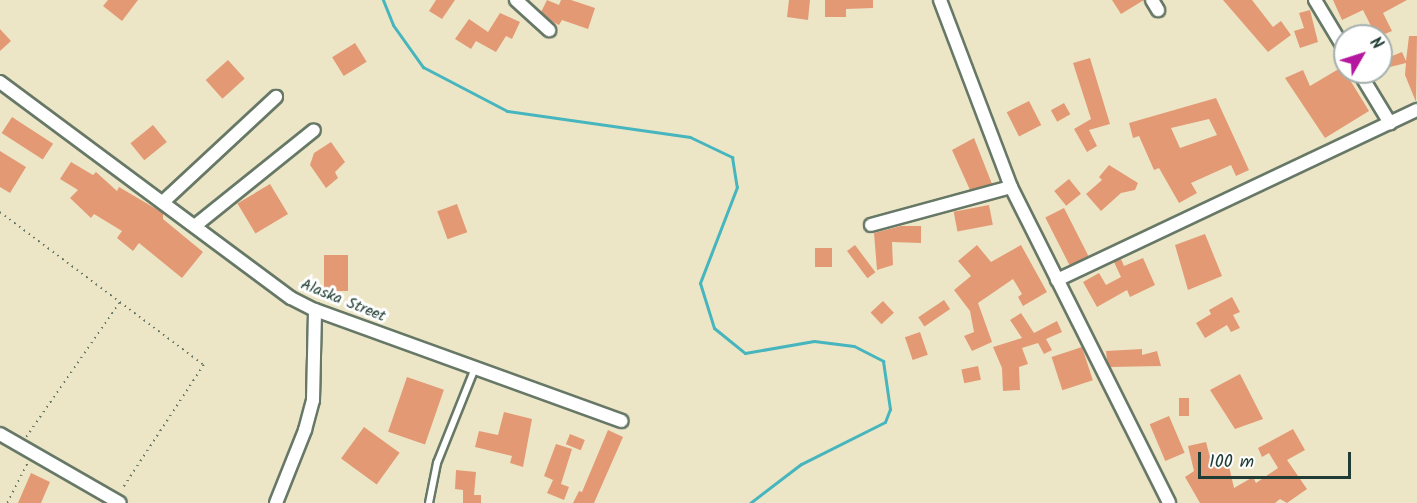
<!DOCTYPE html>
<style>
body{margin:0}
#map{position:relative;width:1417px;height:503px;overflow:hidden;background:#ece6c7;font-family:Kalam,sans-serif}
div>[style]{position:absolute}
.stream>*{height:3px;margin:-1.5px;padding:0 1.5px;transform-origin:1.5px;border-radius:1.5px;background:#46b5be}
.building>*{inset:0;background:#e39974;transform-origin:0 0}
.path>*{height:1.5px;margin-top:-0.75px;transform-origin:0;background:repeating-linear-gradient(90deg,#677867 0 1.5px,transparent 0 6px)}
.roads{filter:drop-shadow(2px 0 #677867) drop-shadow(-2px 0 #677867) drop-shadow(0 2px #677867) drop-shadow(0 -2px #677867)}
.lane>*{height:6px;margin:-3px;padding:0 3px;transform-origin:3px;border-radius:3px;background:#fff}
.street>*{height:12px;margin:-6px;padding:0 6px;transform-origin:6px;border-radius:6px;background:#fff}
span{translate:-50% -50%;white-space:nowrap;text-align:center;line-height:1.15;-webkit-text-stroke:6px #fff;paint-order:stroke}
.street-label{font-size:16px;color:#1f3d34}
.north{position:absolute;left:1333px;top:24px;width:60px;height:60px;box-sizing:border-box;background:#fff;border:2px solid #a5b1ae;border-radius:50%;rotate:51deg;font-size:16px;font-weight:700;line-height:24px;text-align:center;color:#1f3d34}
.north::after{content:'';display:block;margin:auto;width:21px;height:27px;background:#b5179e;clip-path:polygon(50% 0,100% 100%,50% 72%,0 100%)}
.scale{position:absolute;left:1198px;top:452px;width:153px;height:27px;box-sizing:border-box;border:3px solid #1f3d34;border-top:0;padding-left:8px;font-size:18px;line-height:21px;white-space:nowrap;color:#1f3d34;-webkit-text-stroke:4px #fff;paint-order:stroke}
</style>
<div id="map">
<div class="stream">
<div style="left:383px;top:0;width:27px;rotate:68deg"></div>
<div style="left:393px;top:25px;width:52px;rotate:54.5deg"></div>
<div style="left:423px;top:67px;width:95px;rotate:27.6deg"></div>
<div style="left:507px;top:111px;width:185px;rotate:8.1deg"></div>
<div style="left:690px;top:137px;width:47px;rotate:25.5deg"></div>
<div style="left:732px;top:157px;width:30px;rotate:81deg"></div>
<div style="left:737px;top:187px;width:103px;rotate:111.1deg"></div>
<div style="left:700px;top:283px;width:47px;rotate:72.7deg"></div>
<div style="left:714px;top:328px;width:40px;rotate:39deg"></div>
<div style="left:745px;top:353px;width:70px;rotate:-9.9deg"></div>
<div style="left:814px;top:341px;width:40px;rotate:7.1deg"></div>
<div style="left:854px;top:346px;width:33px;rotate:27deg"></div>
<div style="left:883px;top:361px;width:49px;rotate:81.7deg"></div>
<div style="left:890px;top:409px;width:14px;rotate:111deg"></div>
<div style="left:885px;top:422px;width:94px;rotate:153.4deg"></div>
<div style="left:801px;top:464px;width:64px;rotate:142.6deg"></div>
</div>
<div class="building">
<div style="clip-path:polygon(108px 0,138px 0,122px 21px,103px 6px)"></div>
<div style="clip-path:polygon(436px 0,455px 0,442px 19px,429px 11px)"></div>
<div style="clip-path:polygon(547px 0,559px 5px,561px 0,571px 0,595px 8px,588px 29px,562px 20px,559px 25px,553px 22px,541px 12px)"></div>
<div style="clip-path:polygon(789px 0,810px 0,808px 20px,787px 17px)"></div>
<div style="clip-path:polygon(825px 0,873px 0,873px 8px,846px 9px,846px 17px,825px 17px)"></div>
<div style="clip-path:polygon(1112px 0,1144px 0,1121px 14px)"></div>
<div style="clip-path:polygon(1223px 0,1252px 0,1273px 27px,1281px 21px,1291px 35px,1268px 52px)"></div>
<div style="clip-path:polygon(1333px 0,1407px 0,1383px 13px,1392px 31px,1380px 36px,1376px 36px,1363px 10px,1342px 20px)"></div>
<div style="clip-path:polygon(1310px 10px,1318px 42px,1300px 48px,1294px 31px,1304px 28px,1299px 13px)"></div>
<div style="clip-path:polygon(500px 13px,520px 22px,512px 39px,506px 36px,496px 52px,476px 41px,471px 49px,455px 39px,469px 19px,488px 32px)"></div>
<div style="clip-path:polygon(0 29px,11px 41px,0 51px)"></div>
<div style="clip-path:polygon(1409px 36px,1417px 36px,1416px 102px,1405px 75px,1406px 63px,1390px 67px,1387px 58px,1402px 52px,1406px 61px)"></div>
<div style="left:355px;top:43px;width:22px;height:27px;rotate:58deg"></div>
<div style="clip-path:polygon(1090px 58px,1110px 124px,1089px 130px,1097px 146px,1087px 152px,1074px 129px,1091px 119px,1073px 63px)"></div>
<div style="left:228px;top:60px;width:25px;height:30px;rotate:48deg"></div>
<div style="clip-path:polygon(1342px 67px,1369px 111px,1325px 138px,1285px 78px,1303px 70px,1310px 86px)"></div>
<div style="clip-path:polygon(evenodd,1216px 98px,1249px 170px,1236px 176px,1231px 165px,1191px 183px,1197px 193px,1179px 203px,1159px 168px,1154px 170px,1139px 136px,1133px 138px,1129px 123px,1216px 98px,1209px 119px,1217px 135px,1180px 148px,1171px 128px,1209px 119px)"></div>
<div style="left:1029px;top:101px;width:27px;height:25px;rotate:63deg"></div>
<div style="left:1064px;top:103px;width:13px;height:15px;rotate:61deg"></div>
<div style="left:12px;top:117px;width:49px;height:19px;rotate:33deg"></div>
<div style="left:153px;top:125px;width:22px;height:29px;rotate:51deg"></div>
<div style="clip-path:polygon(974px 138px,992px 184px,970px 190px,952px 150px)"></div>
<div style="clip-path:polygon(331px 142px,345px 162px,335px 172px,338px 178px,326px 188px,310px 165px,314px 153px)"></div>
<div style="clip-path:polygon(0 151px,26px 167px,10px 193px,0 187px)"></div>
<div style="clip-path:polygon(71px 162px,93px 175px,96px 172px,117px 191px,119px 187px,163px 213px,163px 219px,203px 252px,182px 278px,139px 243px,133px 251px,117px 238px,122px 231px,94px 214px,91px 218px,70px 198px,78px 190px,60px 179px)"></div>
<div style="clip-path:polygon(1109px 165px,1138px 183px,1135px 190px,1121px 193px,1101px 211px,1086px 194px,1102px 180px,1099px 177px)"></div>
<div style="left:1069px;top:179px;width:19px;height:19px;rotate:51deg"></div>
<div style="left:270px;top:184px;width:35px;height:38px;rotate:59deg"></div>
<div style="left:457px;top:204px;width:30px;height:21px;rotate:70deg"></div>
<div style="left:989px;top:205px;width:20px;height:36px;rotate:79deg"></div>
<div style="left:1064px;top:208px;width:54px;height:21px;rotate:63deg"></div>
<div style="clip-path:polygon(901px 226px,921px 226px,921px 243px,892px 242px,893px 265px,877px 270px,874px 233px)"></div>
<div style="clip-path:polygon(1205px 234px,1222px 276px,1188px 290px,1175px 245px)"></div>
<div style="left:855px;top:245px;width:34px;height:10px;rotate:53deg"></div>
<div style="clip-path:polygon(977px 245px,991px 262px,1021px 245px,1047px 292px,1023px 306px,1018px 297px,1022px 294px,1013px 279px,978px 303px,992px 342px,972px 351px,964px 336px,974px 332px,970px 311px,954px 290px,971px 276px,958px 261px)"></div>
<div style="left:832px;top:248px;width:19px;height:17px;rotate:90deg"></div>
<div style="left:324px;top:255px;width:24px;height:36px"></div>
<div style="clip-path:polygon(1143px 258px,1155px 285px,1130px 297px,1127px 290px,1097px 307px,1083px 282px,1099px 273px,1106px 285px,1121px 277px,1114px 262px,1121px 259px,1124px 266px)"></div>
<div style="clip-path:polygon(1232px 297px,1240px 312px,1233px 315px,1240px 328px,1231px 332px,1227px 325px,1205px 338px,1196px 323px,1211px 314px,1209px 310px)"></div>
<div style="left:944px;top:300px;width:11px;height:31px;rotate:56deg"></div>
<div style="left:883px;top:301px;width:16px;height:17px;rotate:47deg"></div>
<div style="clip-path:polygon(1021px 313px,1034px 333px,1057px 321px,1062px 332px,1046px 339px,1052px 350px,1044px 354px,1038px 343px,1022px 348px,1028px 364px,1019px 367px,1020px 390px,1003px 391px,1002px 368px,993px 347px,1022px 338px,1010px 320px)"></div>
<div style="left:920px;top:332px;width:24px;height:16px;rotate:71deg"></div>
<div style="left:1082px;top:347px;width:35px;height:32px;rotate:72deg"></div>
<div style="clip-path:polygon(1142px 349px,1142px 355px,1157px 351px,1161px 366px,1110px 367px,1107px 360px,1106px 351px)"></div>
<div style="left:978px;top:366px;width:14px;height:17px;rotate:78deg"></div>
<div style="clip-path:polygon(1240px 374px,1263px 419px,1235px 429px,1210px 390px)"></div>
<div style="left:407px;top:377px;width:39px;height:58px;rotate:19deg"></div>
<div style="left:1189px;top:398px;width:18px;height:10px;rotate:90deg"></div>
<div style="clip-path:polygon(504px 412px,532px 419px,523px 467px,510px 463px,512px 456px,475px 447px,479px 431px,498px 435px)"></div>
<div style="left:1169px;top:416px;width:40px;height:21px;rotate:67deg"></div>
<div style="left:364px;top:427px;width:44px;height:39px;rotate:36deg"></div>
<div style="clip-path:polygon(1293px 429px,1305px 450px,1287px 460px,1307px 489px,1287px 503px,1280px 499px,1275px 503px,1200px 503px,1185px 477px,1194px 471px,1188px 446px,1206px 442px,1211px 461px,1227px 458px,1234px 488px,1253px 477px,1256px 483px,1278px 468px,1269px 453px,1262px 457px,1258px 448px)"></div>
<div style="clip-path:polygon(608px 430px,623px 437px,594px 503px,573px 503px,579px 491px,582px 492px)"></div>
<div style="left:570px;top:434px;width:16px;height:11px;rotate:22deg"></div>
<div style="clip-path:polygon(556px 444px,572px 449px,561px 484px,569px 487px,564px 500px,547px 493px,553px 480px,544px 476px)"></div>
<div style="clip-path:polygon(456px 470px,476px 472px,474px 495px,481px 495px,481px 503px,463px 503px,463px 490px,455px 489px)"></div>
<div style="clip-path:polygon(31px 473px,50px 482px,41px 503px,18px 503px)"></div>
</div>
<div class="path">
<div style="left:0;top:212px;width:255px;rotate:36.9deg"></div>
<div style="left:204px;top:365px;width:149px;rotate:123.3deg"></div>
<div style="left:26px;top:437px;width:163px;rotate:-55.2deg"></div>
<div style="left:7px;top:503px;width:46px;rotate:-62.9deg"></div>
</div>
<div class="roads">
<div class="lane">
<div style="left:429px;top:503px;width:41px;rotate:-78.7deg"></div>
<div style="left:437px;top:463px;width:102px;rotate:-68.2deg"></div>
</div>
<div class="street">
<div style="left:516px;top:0;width:45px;rotate:42.3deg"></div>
<div style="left:940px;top:0;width:200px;rotate:69.2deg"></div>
<div style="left:1011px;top:187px;width:353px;rotate:63.4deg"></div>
<div style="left:1152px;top:0;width:12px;rotate:59deg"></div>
<div style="left:1315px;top:0;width:58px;rotate:59deg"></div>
<div style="left:1359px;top:72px;width:60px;rotate:58.7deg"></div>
<div style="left:0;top:82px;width:362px;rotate:36.6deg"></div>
<div style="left:291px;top:298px;width:27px;rotate:27deg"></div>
<div style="left:315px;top:310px;width:326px;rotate:19.9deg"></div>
<div style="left:164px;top:201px;width:153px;rotate:-42.9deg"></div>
<div style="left:196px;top:225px;width:151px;rotate:-38.8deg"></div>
<div style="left:871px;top:225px;width:145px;rotate:-15.2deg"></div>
<div style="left:1057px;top:280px;width:398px;rotate:-25.3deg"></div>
<div style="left:0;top:434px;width:138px;rotate:29.9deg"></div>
<div style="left:276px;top:503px;width:79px;rotate:-68.3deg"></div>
<div style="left:305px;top:430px;width:31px;rotate:-75deg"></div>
<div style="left:313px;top:400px;width:90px;rotate:-88.7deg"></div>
</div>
</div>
<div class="street-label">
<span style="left:343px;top:301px;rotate:22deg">Alaska Street</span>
</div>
<div class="north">N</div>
<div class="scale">100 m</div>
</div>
